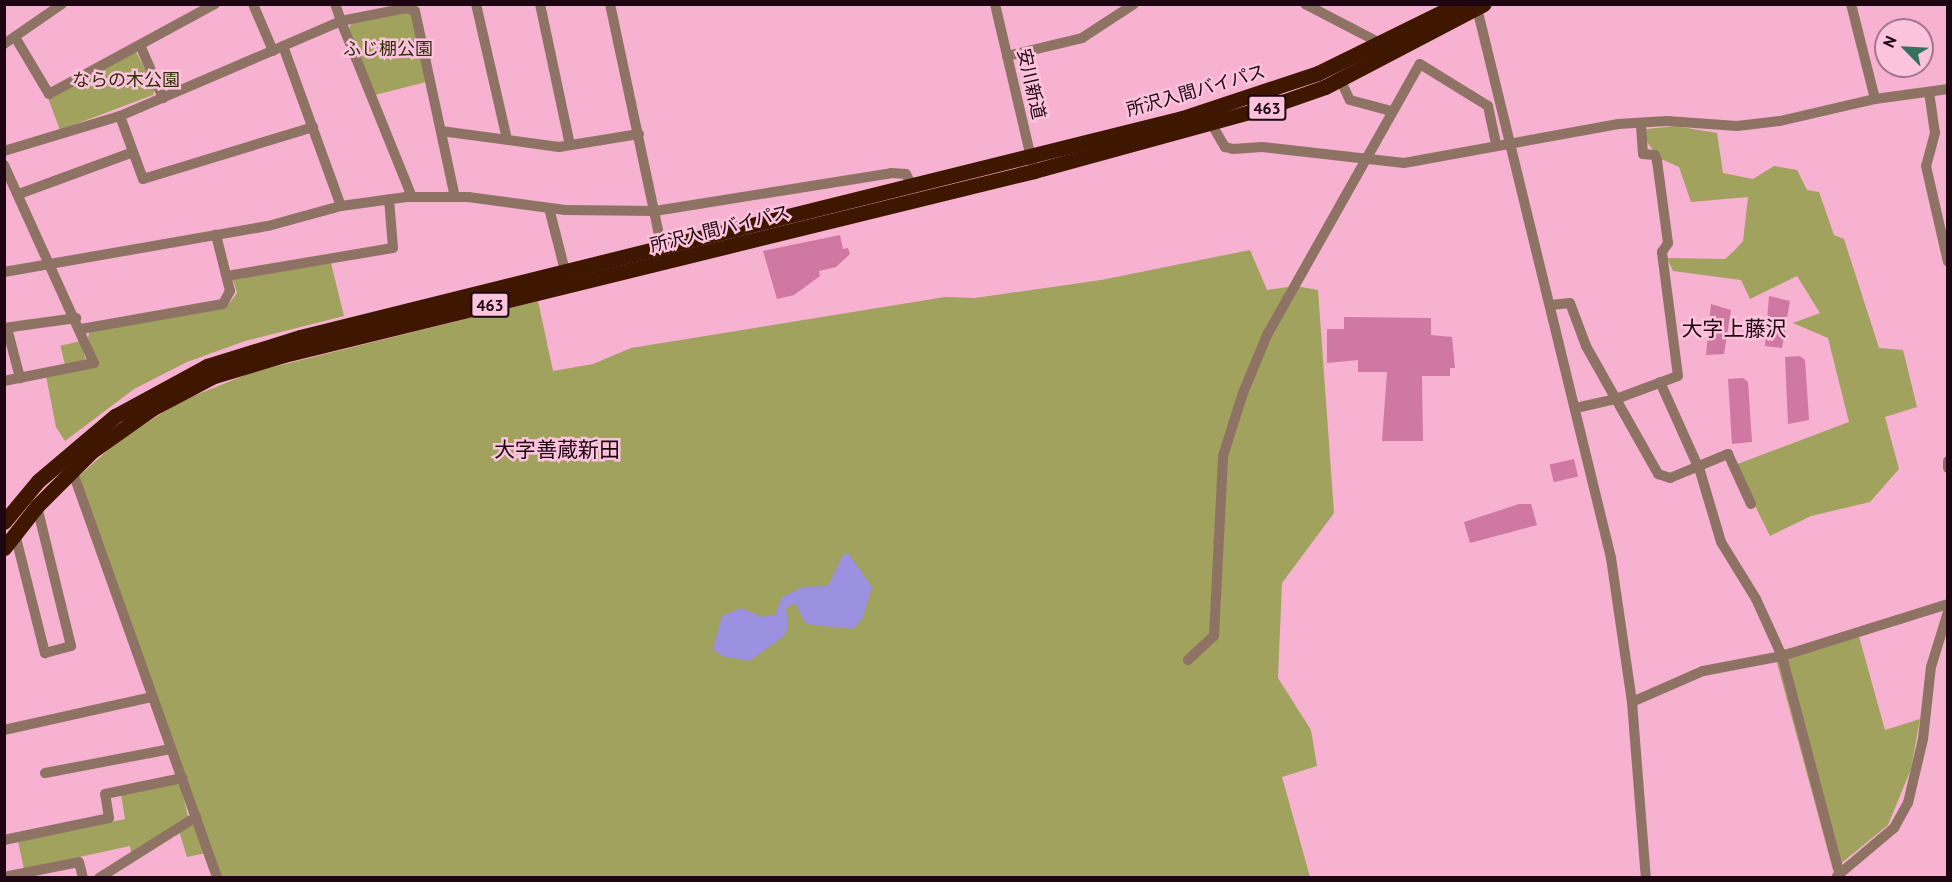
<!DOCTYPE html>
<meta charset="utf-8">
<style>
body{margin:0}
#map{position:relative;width:1952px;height:882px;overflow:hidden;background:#f7b1d1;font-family:"PT Sans","Noto Sans JP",sans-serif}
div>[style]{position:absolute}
.green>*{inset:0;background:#a0a25e;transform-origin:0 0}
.water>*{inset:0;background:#9c90e1}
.building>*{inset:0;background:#ce78a2;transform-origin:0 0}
.minor>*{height:10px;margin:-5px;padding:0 5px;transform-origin:5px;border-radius:5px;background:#8e7364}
.highway>*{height:15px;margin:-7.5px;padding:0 7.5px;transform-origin:7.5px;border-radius:7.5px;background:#3f1700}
span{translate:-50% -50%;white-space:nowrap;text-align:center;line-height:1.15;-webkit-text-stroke:5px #fcc3dc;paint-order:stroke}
.shield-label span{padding:2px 4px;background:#fcc3dc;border:2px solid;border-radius:4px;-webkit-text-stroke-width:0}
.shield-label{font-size:16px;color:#1d0611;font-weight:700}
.park-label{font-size:18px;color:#303006}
.street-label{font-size:18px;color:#1d0611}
.quarter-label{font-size:21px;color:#1d0611}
.frame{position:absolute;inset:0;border:6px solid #1d0611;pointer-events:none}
.north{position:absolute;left:1874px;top:18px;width:60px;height:60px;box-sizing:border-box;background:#fcc3dc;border:2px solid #a3778b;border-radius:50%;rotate:294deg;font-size:16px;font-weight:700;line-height:24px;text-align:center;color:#1d0611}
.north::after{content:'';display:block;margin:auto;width:21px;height:27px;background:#33715d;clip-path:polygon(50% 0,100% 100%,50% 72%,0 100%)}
</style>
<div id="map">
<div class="green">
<div style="clip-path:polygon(405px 12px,411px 14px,426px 82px,375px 95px,349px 29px,351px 24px)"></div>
<div style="clip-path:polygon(135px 50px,155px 88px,153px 95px,60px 130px,48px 98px)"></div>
<div style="clip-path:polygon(1675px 126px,1717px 133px,1723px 173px,1753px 179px,1774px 166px,1797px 170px,1807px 190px,1819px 192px,1834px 235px,1844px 239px,1879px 348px,1903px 350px,1917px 407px,1885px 417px,1899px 469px,1870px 502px,1811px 516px,1770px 536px,1735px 465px,1849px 422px,1828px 338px,1793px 323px,1820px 313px,1797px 276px,1750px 299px,1741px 280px,1673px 271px,1667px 258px,1725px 259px,1734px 251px,1743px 241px,1748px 197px,1691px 202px,1679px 167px,1659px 158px,1638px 130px)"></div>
<div style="clip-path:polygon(1250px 250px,1267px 290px,1295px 286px,1318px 290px,1334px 513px,1282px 583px,1278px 678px,1311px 730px,1317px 766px,1282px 777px,1310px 877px,219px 877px,79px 476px,117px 442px,181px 401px,253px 372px,538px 301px,553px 371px,593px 364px,631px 348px,945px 297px,975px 298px,1101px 280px)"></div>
<div style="clip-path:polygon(331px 263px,344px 316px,245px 341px,187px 362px,134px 389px,65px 441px,56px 427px,46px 376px,98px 366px,88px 337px,90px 331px,226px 308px,237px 293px,233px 280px)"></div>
<div style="left:81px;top:341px;width:22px;height:21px;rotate:77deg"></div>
<div style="clip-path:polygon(1858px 633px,1885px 730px,1920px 719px,1911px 769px,1888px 825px,1833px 870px,1774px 652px)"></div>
<div style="clip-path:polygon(175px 782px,181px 786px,188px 817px,131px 853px,130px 846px,24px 869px,18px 841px,125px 819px,121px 794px)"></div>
<div style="clip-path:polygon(191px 824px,198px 828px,206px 853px,187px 857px,179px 831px)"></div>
</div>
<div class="water">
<div style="clip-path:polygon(848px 553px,872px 587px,862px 619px,853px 629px,806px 624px,795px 603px,786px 608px,788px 628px,783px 637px,749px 661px,722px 656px,713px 649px,722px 616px,741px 608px,762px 617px,775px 615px,782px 597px,803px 587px,828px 586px,843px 555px)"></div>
</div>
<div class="building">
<div style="clip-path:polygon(840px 235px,843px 249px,848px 248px,850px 254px,836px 267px,819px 271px,820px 276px,794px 295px,777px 299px,763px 251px)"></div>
<div style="clip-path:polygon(1769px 296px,1790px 301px,1782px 348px,1765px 346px)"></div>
<div style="clip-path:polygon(1711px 304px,1731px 310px,1724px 354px,1706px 355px)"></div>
<div style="clip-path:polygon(1344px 317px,1431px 318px,1431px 335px,1452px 337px,1455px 368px,1450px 368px,1450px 376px,1422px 376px,1423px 441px,1382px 441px,1387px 372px,1358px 372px,1358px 360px,1327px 363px,1327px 329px,1344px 329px)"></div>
<div style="clip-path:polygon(1800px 356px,1805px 360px,1809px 420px,1788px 424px,1785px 357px)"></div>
<div style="clip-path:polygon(1743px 378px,1748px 382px,1752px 442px,1732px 444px,1728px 379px)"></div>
<div style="left:1574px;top:459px;width:18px;height:25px;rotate:77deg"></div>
<div style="clip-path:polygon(1519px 504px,1531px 504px,1537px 525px,1470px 543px,1464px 522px)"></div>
</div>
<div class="minor">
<div style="left:253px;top:4px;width:51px;rotate:66.9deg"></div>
<div style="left:476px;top:4px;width:139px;rotate:77.1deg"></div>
<div style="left:540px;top:4px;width:144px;rotate:78deg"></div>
<div style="left:610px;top:4px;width:255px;rotate:78deg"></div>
<div style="left:995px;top:4px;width:162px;rotate:76.8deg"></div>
<div style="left:1305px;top:4px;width:87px;rotate:27.5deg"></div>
<div style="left:1476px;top:4px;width:570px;rotate:76.3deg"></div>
<div style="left:1611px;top:558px;width:146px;rotate:81.7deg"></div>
<div style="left:1632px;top:702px;width:177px;rotate:85.5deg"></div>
<div style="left:1851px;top:4px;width:98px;rotate:75.8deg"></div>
<div style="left:15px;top:37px;width:66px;rotate:59.2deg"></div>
<div style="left:49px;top:94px;width:189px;rotate:-28.5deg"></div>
<div style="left:4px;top:44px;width:70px;rotate:-34.6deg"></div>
<div style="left:140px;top:45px;width:58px;rotate:66.5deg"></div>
<div style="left:283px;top:46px;width:170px;rotate:70.1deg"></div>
<div style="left:1007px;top:56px;width:77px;rotate:-13.5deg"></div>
<div style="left:1082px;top:38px;width:62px;rotate:-33.2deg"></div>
<div style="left:1340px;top:79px;width:23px;rotate:65deg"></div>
<div style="left:1350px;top:100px;width:42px;rotate:15deg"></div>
<div style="left:1929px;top:92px;width:41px;rotate:81.7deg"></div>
<div style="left:1935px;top:133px;width:34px;rotate:105deg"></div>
<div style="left:1926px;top:166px;width:98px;rotate:77.1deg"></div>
<div style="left:120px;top:116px;width:67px;rotate:69.9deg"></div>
<div style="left:143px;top:179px;width:178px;rotate:-17deg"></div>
<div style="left:1211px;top:123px;width:28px;rotate:60deg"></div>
<div style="left:1225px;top:147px;width:8px;rotate:14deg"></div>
<div style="left:1233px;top:149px;width:29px;rotate:-4deg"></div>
<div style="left:1262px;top:147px;width:143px;rotate:6.4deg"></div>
<div style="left:1404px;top:163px;width:218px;rotate:-10.3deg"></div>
<div style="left:1618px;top:124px;width:49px;rotate:-3.5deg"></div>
<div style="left:1667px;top:121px;width:70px;rotate:4.1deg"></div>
<div style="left:1737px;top:126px;width:43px;rotate:-6.6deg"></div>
<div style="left:1780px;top:121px;width:98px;rotate:-13deg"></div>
<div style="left:1875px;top:99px;width:74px;rotate:-7.8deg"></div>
<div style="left:441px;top:131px;width:119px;rotate:7.7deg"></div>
<div style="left:559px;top:147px;width:81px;rotate:-9.2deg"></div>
<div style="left:4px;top:151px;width:121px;rotate:-16.8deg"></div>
<div style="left:120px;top:116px;width:177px;rotate:-23.2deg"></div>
<div style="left:283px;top:46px;width:63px;rotate:-23.3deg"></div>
<div style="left:341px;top:21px;width:18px;rotate:-109deg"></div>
<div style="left:4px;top:165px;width:217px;rotate:65.6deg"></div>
<div style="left:94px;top:363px;width:92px;rotate:168.7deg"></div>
<div style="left:19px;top:194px;width:121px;rotate:-20.2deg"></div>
<div style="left:412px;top:197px;width:190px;rotate:-112deg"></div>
<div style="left:341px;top:21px;width:66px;rotate:-11.3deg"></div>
<div style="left:406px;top:8px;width:9px;rotate:18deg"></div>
<div style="left:415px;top:11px;width:190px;rotate:77.9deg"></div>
<div style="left:549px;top:208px;width:65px;rotate:75.7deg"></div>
<div style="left:4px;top:272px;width:268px;rotate:-9.9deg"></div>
<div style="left:268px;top:226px;width:76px;rotate:-15.3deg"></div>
<div style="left:341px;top:206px;width:66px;rotate:-7.9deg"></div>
<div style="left:406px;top:197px;width:62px"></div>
<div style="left:468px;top:197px;width:98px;rotate:7.6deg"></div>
<div style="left:565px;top:210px;width:90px;rotate:0.6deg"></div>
<div style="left:655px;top:211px;width:239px;rotate:-9.1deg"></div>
<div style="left:891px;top:173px;width:15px;rotate:4deg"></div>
<div style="left:906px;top:174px;width:11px;rotate:63deg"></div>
<div style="left:227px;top:276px;width:168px;rotate:-9.6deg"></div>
<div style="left:393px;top:248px;width:49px;rotate:-94.7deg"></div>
<div style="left:1551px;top:305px;width:19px;rotate:-6deg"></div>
<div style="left:1570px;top:303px;width:46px;rotate:69.6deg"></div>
<div style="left:1586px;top:346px;width:147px;rotate:60.6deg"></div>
<div style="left:1658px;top:474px;width:13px;rotate:18deg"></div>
<div style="left:1670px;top:478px;width:63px;rotate:-22.5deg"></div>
<div style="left:1728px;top:454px;width:55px;rotate:65.3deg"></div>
<div style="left:4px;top:328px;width:73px;rotate:-7.9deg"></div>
<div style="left:7px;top:328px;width:52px;rotate:75.4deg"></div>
<div style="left:81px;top:329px;width:144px;rotate:-10deg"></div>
<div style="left:223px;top:304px;width:15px;rotate:-62deg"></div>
<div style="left:230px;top:291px;width:58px;rotate:-104deg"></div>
<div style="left:1660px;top:382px;width:98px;rotate:65.8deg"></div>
<div style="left:1700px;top:471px;width:74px;rotate:73.5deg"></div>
<div style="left:1721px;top:542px;width:67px;rotate:58.4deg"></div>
<div style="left:1756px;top:599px;width:63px;rotate:65.5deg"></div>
<div style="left:1782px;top:656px;width:223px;rotate:75.2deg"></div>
<div style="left:1576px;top:408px;width:41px;rotate:-12.7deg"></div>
<div style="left:1616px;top:399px;width:66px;rotate:-20.4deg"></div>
<div style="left:1678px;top:376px;width:125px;rotate:-97.4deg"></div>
<div style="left:1662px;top:252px;width:11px;rotate:-56deg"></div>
<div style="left:1668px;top:243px;width:83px;rotate:-97.6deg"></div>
<div style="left:1657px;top:161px;width:6px;rotate:-108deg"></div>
<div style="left:1655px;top:155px;width:12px;rotate:-175deg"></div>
<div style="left:1643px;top:154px;width:31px;rotate:-94deg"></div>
<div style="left:1948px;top:461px;width:7px;rotate:90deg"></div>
<div style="left:72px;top:470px;width:433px;rotate:70.4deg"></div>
<div style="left:15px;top:534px;width:123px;rotate:75.9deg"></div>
<div style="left:45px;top:653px;width:27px;rotate:-15deg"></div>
<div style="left:71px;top:646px;width:144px;rotate:-103.7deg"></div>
<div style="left:1188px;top:660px;width:35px;rotate:-43deg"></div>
<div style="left:1214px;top:636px;width:180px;rotate:-87.1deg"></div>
<div style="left:1223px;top:456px;width:66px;rotate:-72.4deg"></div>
<div style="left:1243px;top:393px;width:63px;rotate:-67.5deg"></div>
<div style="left:1267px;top:335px;width:311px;rotate:-60.6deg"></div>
<div style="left:1420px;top:64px;width:80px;rotate:31.7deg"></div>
<div style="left:1488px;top:106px;width:40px;rotate:78deg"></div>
<div style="left:1632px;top:702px;width:77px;rotate:-23.6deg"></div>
<div style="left:1703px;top:671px;width:80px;rotate:-10.8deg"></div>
<div style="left:1782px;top:656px;width:174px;rotate:-17.4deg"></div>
<div style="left:4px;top:730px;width:152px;rotate:-12.6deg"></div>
<div style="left:45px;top:773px;width:128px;rotate:-10.8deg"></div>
<div style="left:4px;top:840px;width:107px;rotate:-11.8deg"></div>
<div style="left:109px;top:818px;width:24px;rotate:-99deg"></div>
<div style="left:105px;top:794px;width:79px;rotate:-11.7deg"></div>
<div style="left:1837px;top:876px;width:75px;rotate:-40.1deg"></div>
<div style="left:1894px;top:828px;width:29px;rotate:-61deg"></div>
<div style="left:1908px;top:803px;width:66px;rotate:-76.8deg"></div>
<div style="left:1923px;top:739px;width:72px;rotate:-83.7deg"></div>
<div style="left:1931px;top:667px;width:58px;rotate:-72.8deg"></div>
<div style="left:4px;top:877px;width:76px;rotate:-11.3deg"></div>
<div style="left:79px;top:862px;width:16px;rotate:76deg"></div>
<div style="left:99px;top:878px;width:115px;rotate:-32.2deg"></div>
</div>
<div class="highway">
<div style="left:4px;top:522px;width:53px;rotate:-50.3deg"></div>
<div style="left:38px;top:481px;width:101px;rotate:-40.2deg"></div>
<div style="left:115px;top:416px;width:105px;rotate:-28.5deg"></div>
<div style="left:207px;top:366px;width:97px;rotate:-17.3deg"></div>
<div style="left:300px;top:337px;width:909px;rotate:-13.94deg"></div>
<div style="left:1182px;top:118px;width:143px;rotate:-18.3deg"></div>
<div style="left:1318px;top:73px;width:156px;rotate:-26.2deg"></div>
<div style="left:4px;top:548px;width:53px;rotate:-51.8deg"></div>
<div style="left:37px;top:506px;width:78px;rotate:-45deg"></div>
<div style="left:92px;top:451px;width:75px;rotate:-35.2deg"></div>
<div style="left:153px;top:408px;width:69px;rotate:-27.7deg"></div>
<div style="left:214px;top:376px;width:73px;rotate:-16.7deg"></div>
<div style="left:284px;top:355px;width:772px;rotate:-13.78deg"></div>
<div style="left:1034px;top:171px;width:243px;rotate:-15.3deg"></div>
<div style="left:1268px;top:107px;width:60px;rotate:-19.3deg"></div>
<div style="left:1325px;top:87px;width:179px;rotate:-27.6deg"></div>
</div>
<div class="shield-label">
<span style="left:1267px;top:108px">463</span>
<span style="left:490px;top:305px">463</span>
</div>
<div class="park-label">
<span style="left:388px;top:49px">ふじ棚公園</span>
<span style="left:126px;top:80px">ならの木公園</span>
</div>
<div class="street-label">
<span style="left:1031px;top:84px;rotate:77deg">安川新道</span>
<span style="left:1196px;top:91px;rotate:-16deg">所沢入間バイパス</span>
<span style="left:720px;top:229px;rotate:-14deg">所沢入間バイパス</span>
</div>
<div class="quarter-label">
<span style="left:1734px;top:329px">大字上藤沢</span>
<span style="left:557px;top:450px">大字善蔵新田</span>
</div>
<div class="frame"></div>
<div class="north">N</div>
</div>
